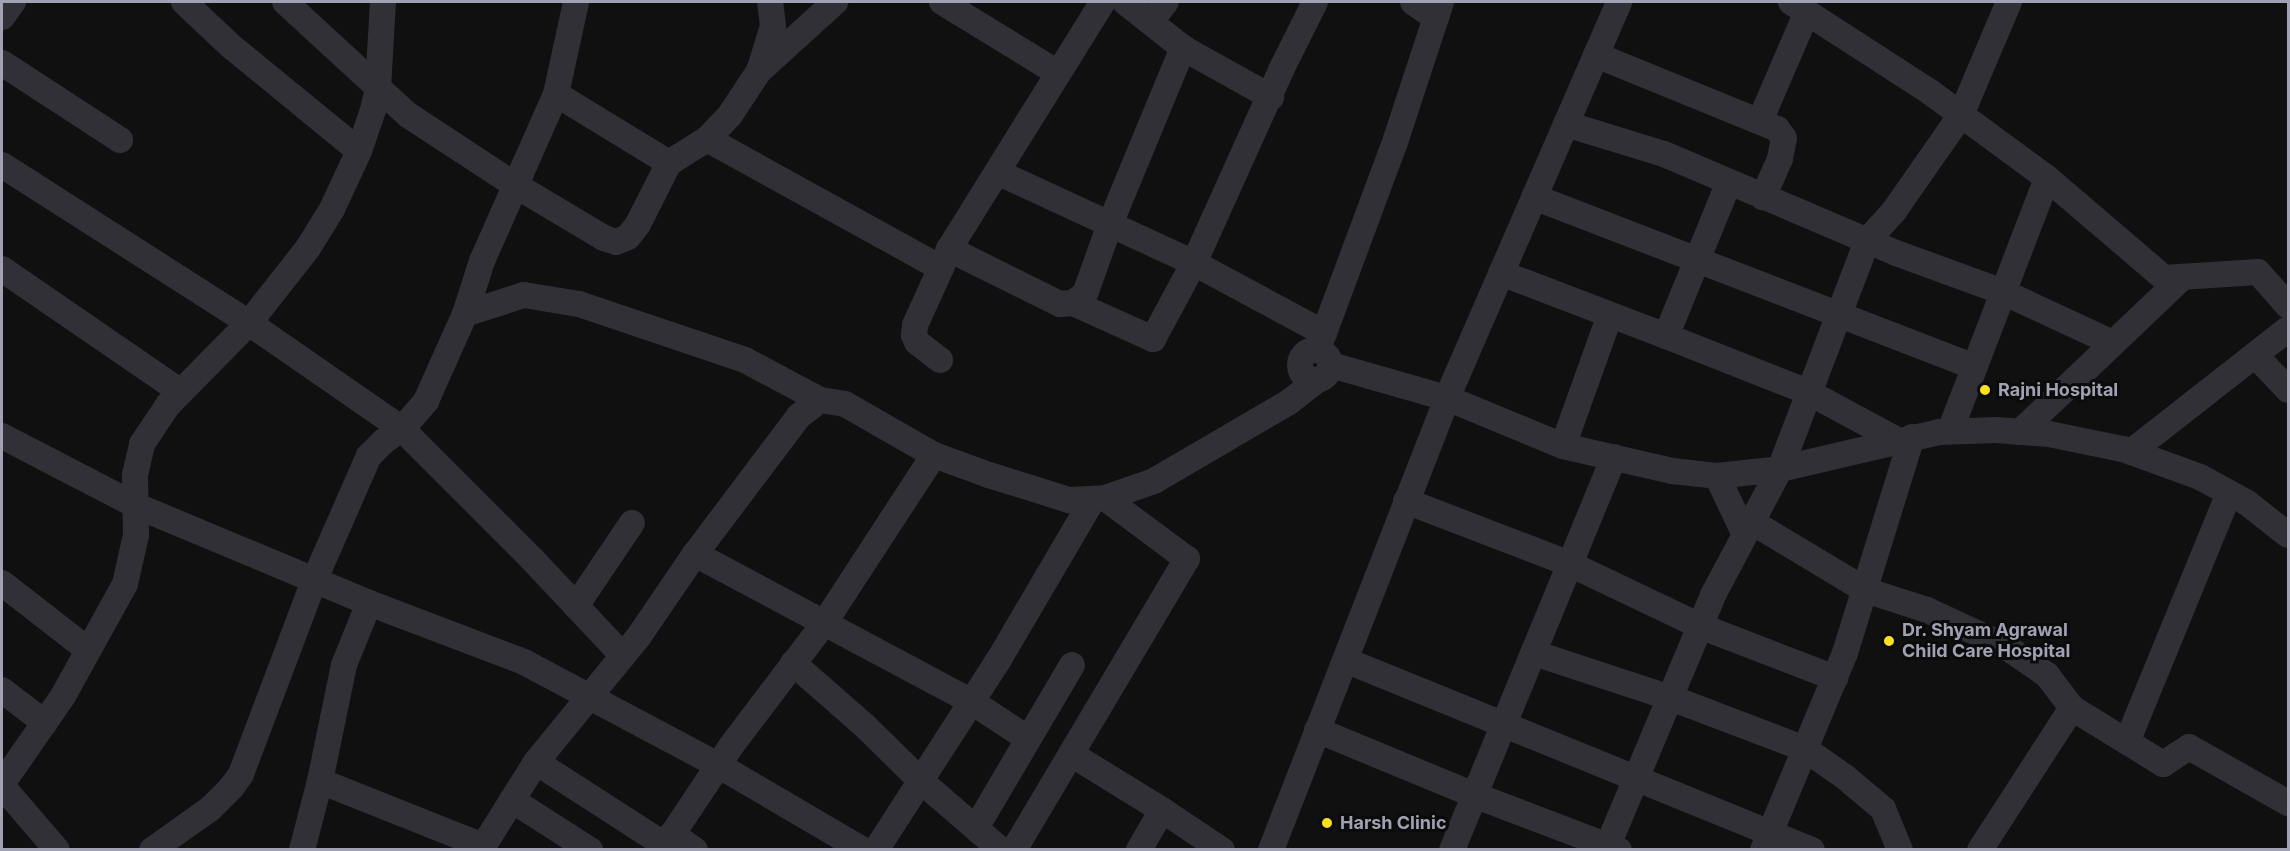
<!DOCTYPE html>
<style>
body{margin:0}
#map{position:relative;width:2290px;height:851px;overflow:hidden;background:#101011;font-family:Inter,sans-serif}
div>[style]{position:absolute}
.minor>*{height:26px;margin:-13px;padding:0 13px;transform-origin:13px;border-radius:13px;background:#313036}
.minor>.ring{margin:-13px;padding:0;box-sizing:content-box;background:none;border:26px solid #313036;border-radius:50%}
.dots>*{width:16px;height:16px;translate:-50% -50%;box-sizing:border-box;border:3px solid #0b0b0c;border-radius:50%}
span{translate:-50% -50%;white-space:nowrap;text-align:center;line-height:1.15;-webkit-text-stroke:6px #0b0b0c;paint-order:stroke}
.poi-label{font-size:18px;color:#a0a2b3;font-weight:700}
.left{translate:0 -50%;text-align:left}
.frame{position:absolute;inset:0;border:3px solid #a0a2b3;pointer-events:none}
</style>
<div id="map">
<div class="minor">
<div style="left:184px;top:2px;width:66px;rotate:43.2deg"></div>
<div style="left:232px;top:47px;width:164px;rotate:39.3deg"></div>
<div style="left:285px;top:2px;width:167px;rotate:42.6deg"></div>
<div style="left:408px;top:115px;width:128px;rotate:33.2deg"></div>
<div style="left:515px;top:185px;width:104px;rotate:30.8deg"></div>
<div style="left:604px;top:238px;width:13px;rotate:18deg"></div>
<div style="left:616px;top:242px;width:13px;rotate:-23deg"></div>
<div style="left:628px;top:237px;width:16px;rotate:-52deg"></div>
<div style="left:638px;top:224px;width:68px;rotate:-63.1deg"></div>
<div style="left:669px;top:163px;width:45px;rotate:-32.3deg"></div>
<div style="left:707px;top:139px;width:33px;rotate:-46deg"></div>
<div style="left:730px;top:115px;width:53px;rotate:-56.6deg"></div>
<div style="left:759px;top:71px;width:103px;rotate:-42.2deg"></div>
<div style="left:942px;top:2px;width:136px;rotate:31.5deg"></div>
<div style="left:1125px;top:2px;width:74px;rotate:38.4deg"></div>
<div style="left:1183px;top:48px;width:101px;rotate:29.1deg"></div>
<div style="left:1413px;top:2px;width:28px;rotate:35deg"></div>
<div style="left:1791px;top:2px;width:166px;rotate:32.9deg"></div>
<div style="left:1930px;top:92px;width:145px;rotate:36.3deg"></div>
<div style="left:2047px;top:178px;width:154px;rotate:40.5deg"></div>
<div style="left:2164px;top:278px;width:94px;rotate:-3.7deg"></div>
<div style="left:2258px;top:272px;width:45px;rotate:48.6deg"></div>
<div style="left:2px;top:17px;width:19px;rotate:-54deg"></div>
<div style="left:1151px;top:21px;width:24px;rotate:-52deg"></div>
<div style="left:1596px;top:55px;width:196px;rotate:22.2deg"></div>
<div style="left:1777px;top:129px;width:11px;rotate:52deg"></div>
<div style="left:1784px;top:138px;width:21px;rotate:101deg"></div>
<div style="left:1780px;top:159px;width:42px;rotate:114.1deg"></div>
<div style="left:2px;top:63px;width:141px;rotate:33.1deg"></div>
<div style="left:760px;top:68px;width:44px;rotate:-72.8deg"></div>
<div style="left:773px;top:26px;width:24px;rotate:-97deg"></div>
<div style="left:556px;top:94px;width:132px;rotate:31.4deg"></div>
<div style="left:1760px;top:121px;width:119px;rotate:-66.7deg"></div>
<div style="left:1566px;top:124px;width:102px;rotate:17deg"></div>
<div style="left:1664px;top:154px;width:252px;rotate:23.1deg"></div>
<div style="left:1896px;top:253px;width:114px;rotate:20deg"></div>
<div style="left:2003px;top:292px;width:121px;rotate:24.9deg"></div>
<div style="left:707px;top:139px;width:267px;rotate:28.9deg"></div>
<div style="left:2px;top:165px;width:293px;rotate:32.6deg"></div>
<div style="left:249px;top:323px;width:186px;rotate:34.7deg"></div>
<div style="left:402px;top:429px;width:182px;rotate:45deg"></div>
<div style="left:531px;top:558px;width:134px;rotate:46.8deg"></div>
<div style="left:997px;top:172px;width:217px;rotate:24.8deg"></div>
<div style="left:1194px;top:263px;width:148px;rotate:28.3deg"></div>
<div style="left:1324px;top:333px;width:18px;rotate:112deg"></div>
<div style="left:1729px;top:182px;width:166px;rotate:112.2deg"></div>
<div style="left:1666px;top:336px;width:153px;rotate:21.5deg"></div>
<div style="left:1808px;top:392px;width:101px;rotate:28.3deg"></div>
<div style="left:1534px;top:197px;width:472px;rotate:21.1deg"></div>
<div style="left:949px;top:249px;width:124px;rotate:26.4deg"></div>
<div style="left:1060px;top:304px;width:13px;rotate:-4deg"></div>
<div style="left:1073px;top:303px;width:15px;rotate:-37deg"></div>
<div style="left:1085px;top:294px;width:74px;rotate:-70.3deg"></div>
<div style="left:1110px;top:224px;width:191px;rotate:-67.5deg"></div>
<div style="left:2px;top:269px;width:217px;rotate:34.5deg"></div>
<div style="left:1501px;top:273px;width:177px;rotate:20.9deg"></div>
<div style="left:1073px;top:303px;width:88px;rotate:24.2deg"></div>
<div style="left:1153px;top:339px;width:86px;rotate:-61.7deg"></div>
<div style="left:1194px;top:263px;width:212px;rotate:-65.7deg"></div>
<div style="left:1281px;top:70px;width:76px;rotate:-63.4deg"></div>
<div style="left:465px;top:314px;width:62px;rotate:-17.9deg"></div>
<div style="left:524px;top:295px;width:56px;rotate:9.3deg"></div>
<div style="left:579px;top:304px;width:175px;rotate:18.6deg"></div>
<div style="left:745px;top:360px;width:85px;rotate:28.1deg"></div>
<div style="left:1324px;top:333px;width:207px;rotate:-69.6deg"></div>
<div style="left:1396px;top:139px;width:144px;rotate:-71.8deg"></div>
<div class="ring" style="left:1300px;top:350px;width:4px;height:4px"></div>
<div style="left:2255px;top:355px;width:48px;rotate:46.7deg"></div>
<div style="left:940px;top:360px;width:29px;rotate:-142deg"></div>
<div style="left:917px;top:342px;width:8px;rotate:-113deg"></div>
<div style="left:914px;top:335px;width:10px;rotate:-84deg"></div>
<div style="left:915px;top:325px;width:63px;rotate:-65.5deg"></div>
<div style="left:941px;top:268px;width:21px;rotate:-67deg"></div>
<div style="left:949px;top:249px;width:291px;rotate:-58.1deg"></div>
<div style="left:1331px;top:365px;width:121px;rotate:15.9deg"></div>
<div style="left:1447px;top:398px;width:126px;rotate:22.5deg"></div>
<div style="left:1563px;top:446px;width:112px;rotate:12.9deg"></div>
<div style="left:1672px;top:471px;width:45px;rotate:6.3deg"></div>
<div style="left:1717px;top:476px;width:63px;rotate:-6.3deg"></div>
<div style="left:1780px;top:469px;width:163px;rotate:-13.1deg"></div>
<div style="left:1939px;top:432px;width:57px;rotate:-2deg"></div>
<div style="left:1996px;top:430px;width:53px;rotate:4.3deg"></div>
<div style="left:2049px;top:434px;width:76px;rotate:11.5deg"></div>
<div style="left:2123px;top:449px;width:82px;rotate:20deg"></div>
<div style="left:2200px;top:477px;width:52px;rotate:28.5deg"></div>
<div style="left:2246px;top:502px;width:53px;rotate:38.2deg"></div>
<div style="left:1950px;top:431px;width:271px;rotate:-69deg"></div>
<div style="left:2020px;top:432px;width:225px;rotate:-43.6deg"></div>
<div style="left:2px;top:436px;width:152px;rotate:27.4deg"></div>
<div style="left:137px;top:506px;width:251px;rotate:22.7deg"></div>
<div style="left:369px;top:603px;width:166px;rotate:20.8deg"></div>
<div style="left:524px;top:662px;width:220px;rotate:28deg"></div>
<div style="left:718px;top:765px;width:168px;rotate:30.4deg"></div>
<div style="left:1563px;top:446px;width:139px;rotate:-70.3deg"></div>
<div style="left:2131px;top:452px;width:199px;rotate:-38.1deg"></div>
<div style="left:1717px;top:476px;width:65px;rotate:64.6deg"></div>
<div style="left:1406px;top:501px;width:176px;rotate:21deg"></div>
<div style="left:1570px;top:564px;width:144px;rotate:25.5deg"></div>
<div style="left:1700px;top:626px;width:145px;rotate:21.1deg"></div>
<div style="left:1752px;top:522px;width:132px;rotate:31deg"></div>
<div style="left:1865px;top:590px;width:65px;rotate:17.9deg"></div>
<div style="left:1927px;top:610px;width:86px;rotate:24.8deg"></div>
<div style="left:2005px;top:646px;width:51px;rotate:34.6deg"></div>
<div style="left:2047px;top:675px;width:41px;rotate:52.9deg"></div>
<div style="left:2072px;top:708px;width:107px;rotate:31.6deg"></div>
<div style="left:2163px;top:764px;width:31px;rotate:-33deg"></div>
<div style="left:2189px;top:747px;width:114px;rotate:29.5deg"></div>
<div style="left:695px;top:554px;width:314px;rotate:28.1deg"></div>
<div style="left:972px;top:702px;width:66px;rotate:33.2deg"></div>
<div style="left:2px;top:583px;width:109px;rotate:37.9deg"></div>
<div style="left:576px;top:606px;width:100px;rotate:-56deg"></div>
<div style="left:1534px;top:653px;width:144px;rotate:18.2deg"></div>
<div style="left:1671px;top:698px;width:143px;rotate:20.8deg"></div>
<div style="left:1805px;top:749px;width:49px;rotate:35deg"></div>
<div style="left:1845px;top:777px;width:50px;rotate:40.1deg"></div>
<div style="left:1883px;top:809px;width:44px;rotate:67.5deg"></div>
<div style="left:1345px;top:660px;width:504px;rotate:22.14deg"></div>
<div style="left:793px;top:663px;width:96px;rotate:41.2deg"></div>
<div style="left:865px;top:726px;width:78px;rotate:44.5deg"></div>
<div style="left:921px;top:781px;width:106px;rotate:40.8deg"></div>
<div style="left:2px;top:690px;width:54px;rotate:37.5deg"></div>
<div style="left:1317px;top:730px;width:170px;rotate:22.5deg"></div>
<div style="left:1474px;top:795px;width:155px;rotate:20.8deg"></div>
<div style="left:2127px;top:742px;width:269px;rotate:-67.7deg"></div>
<div style="left:1071px;top:754px;width:107px;rotate:31.6deg"></div>
<div style="left:536px;top:762px;width:153px;rotate:32.8deg"></div>
<div style="left:320px;top:781px;width:175px;rotate:21.7deg"></div>
<div style="left:2px;top:784px;width:107px;rotate:-55.3deg"></div>
<div style="left:63px;top:696px;width:128px;rotate:-61deg"></div>
<div style="left:125px;top:584px;width:50px;rotate:-77.3deg"></div>
<div style="left:136px;top:535px;width:60px;rotate:-91deg"></div>
<div style="left:135px;top:475px;width:32px;rotate:-77deg"></div>
<div style="left:142px;top:444px;width:47px;rotate:-56.3deg"></div>
<div style="left:168px;top:405px;width:115px;rotate:-45.4deg"></div>
<div style="left:249px;top:323px;width:95px;rotate:-51.8deg"></div>
<div style="left:308px;top:248px;width:46px;rotate:-58.4deg"></div>
<div style="left:332px;top:209px;width:64px;rotate:-65deg"></div>
<div style="left:359px;top:151px;width:43px;rotate:-71.1deg"></div>
<div style="left:373px;top:110px;width:23px;rotate:-77deg"></div>
<div style="left:378px;top:88px;width:86px;rotate:-86.7deg"></div>
<div style="left:2px;top:786px;width:84px;rotate:49.3deg"></div>
<div style="left:512px;top:800px;width:93px;rotate:32.7deg"></div>
<div style="left:976px;top:828px;width:189px;rotate:-59.5deg"></div>
<div style="left:672px;top:834px;width:28px;rotate:35deg"></div>
<div style="left:152px;top:850px;width:72px;rotate:-35.4deg"></div>
<div style="left:211px;top:808px;width:28px;rotate:-45deg"></div>
<div style="left:231px;top:788px;width:17px;rotate:-54deg"></div>
<div style="left:241px;top:774px;width:206px;rotate:-69.3deg"></div>
<div style="left:314px;top:581px;width:137px;rotate:-66.3deg"></div>
<div style="left:369px;top:456px;width:21px;rotate:-45deg"></div>
<div style="left:384px;top:441px;width:22px;rotate:-34deg"></div>
<div style="left:402px;top:429px;width:37px;rotate:-49deg"></div>
<div style="left:426px;top:401px;width:95px;rotate:-65.9deg"></div>
<div style="left:465px;top:314px;width:56px;rotate:-72.2deg"></div>
<div style="left:482px;top:261px;width:183px;rotate:-66.1deg"></div>
<div style="left:556px;top:94px;width:94px;rotate:-77.7deg"></div>
<div style="left:302px;top:850px;width:71px;rotate:-75.4deg"></div>
<div style="left:320px;top:781px;width:118px;rotate:-78.3deg"></div>
<div style="left:344px;top:665px;width:67px;rotate:-68deg"></div>
<div style="left:481px;top:850px;width:104px;rotate:-58deg"></div>
<div style="left:536px;top:762px;width:163px;rotate:-50.7deg"></div>
<div style="left:639px;top:636px;width:99px;rotate:-55.7deg"></div>
<div style="left:695px;top:554px;width:173px;rotate:-53deg"></div>
<div style="left:799px;top:416px;width:26px;rotate:-37deg"></div>
<div style="left:820px;top:400px;width:25px;rotate:9deg"></div>
<div style="left:845px;top:404px;width:103px;rotate:29.8deg"></div>
<div style="left:934px;top:455px;width:59px;rotate:20deg"></div>
<div style="left:989px;top:475px;width:84px;rotate:17.4deg"></div>
<div style="left:1069px;top:500px;width:36px;rotate:-3deg"></div>
<div style="left:1105px;top:498px;width:52px;rotate:-19.1deg"></div>
<div style="left:1154px;top:481px;width:156px;rotate:-30.3deg"></div>
<div style="left:1289px;top:402px;width:34px;rotate:-38deg"></div>
<div style="left:662px;top:850px;width:125px;rotate:-56.4deg"></div>
<div style="left:731px;top:746px;width:156px;rotate:-52.8deg"></div>
<div style="left:825px;top:622px;width:199px;rotate:-56.9deg"></div>
<div style="left:876px;top:850px;width:225px;rotate:-57.2deg"></div>
<div style="left:998px;top:661px;width:188px;rotate:-59.6deg"></div>
<div style="left:1014px;top:850px;width:339px;rotate:-59.3deg"></div>
<div style="left:1187px;top:559px;width:102px;rotate:-143.4deg"></div>
<div style="left:1139px;top:850px;width:46px;rotate:-60.1deg"></div>
<div style="left:1162px;top:810px;width:72px;rotate:33.7deg"></div>
<div style="left:1271px;top:850px;width:485px;rotate:-68.7deg"></div>
<div style="left:1447px;top:398px;width:432px;rotate:-66.5deg"></div>
<div style="left:1452px;top:850px;width:425px;rotate:-67.6deg"></div>
<div style="left:1606px;top:850px;width:277px;rotate:-67.2deg"></div>
<div style="left:1713px;top:595px;width:143px;rotate:-62deg"></div>
<div style="left:1780px;top:469px;width:244px;rotate:-69.1deg"></div>
<div style="left:1867px;top:241px;width:40px;rotate:-48deg"></div>
<div style="left:1894px;top:211px;width:117px;rotate:-55.1deg"></div>
<div style="left:1961px;top:115px;width:123px;rotate:-67deg"></div>
<div style="left:1763px;top:850px;width:213px;rotate:-67.4deg"></div>
<div style="left:1845px;top:653px;width:226px;rotate:-72.8deg"></div>
<div style="left:1980px;top:850px;width:169px;rotate:-57.1deg"></div>
</div>
<div class="dots">
<div style="left:1985px;top:390px;background:#fce01d"></div>
<div style="left:1889px;top:641px;background:#fce01d"></div>
<div style="left:1327px;top:823px;background:#fce01d"></div>
</div>
<div class="poi-label">
<span class="left" style="left:1998px;top:390px">Rajni Hospital</span>
<span class="left" style="left:1902px;top:641px">Dr. Shyam Agrawal<br>Child Care Hospital</span>
<span class="left" style="left:1340px;top:823px">Harsh Clinic</span>
</div>
<div class="frame"></div>
</div>
